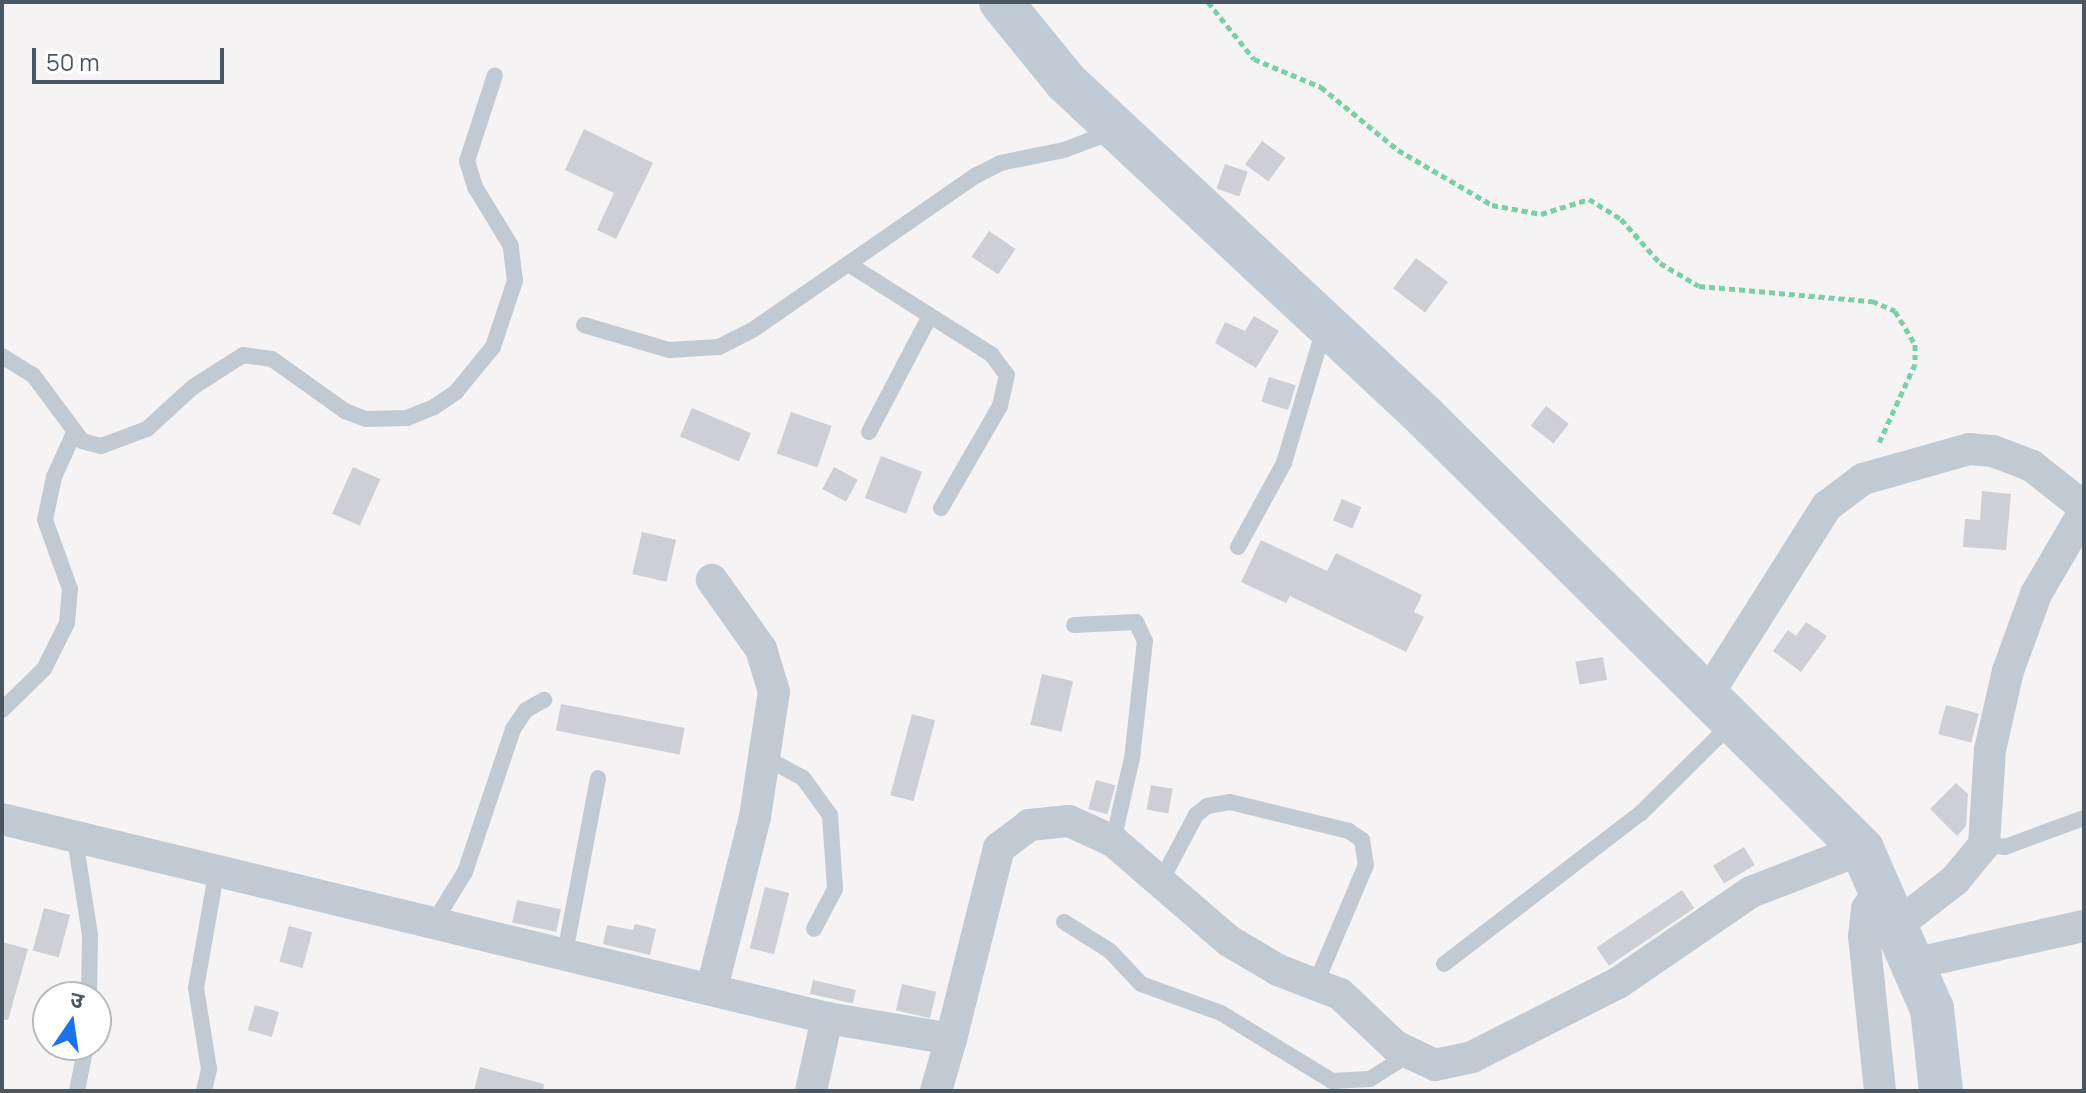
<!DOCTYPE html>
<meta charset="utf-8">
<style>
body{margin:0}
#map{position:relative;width:2086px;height:1093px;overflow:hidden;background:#f5f3f3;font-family:Manrope,"Noto Sans Devanagari",sans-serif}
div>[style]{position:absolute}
.building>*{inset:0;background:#cdcfd5;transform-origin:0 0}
.path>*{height:5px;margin-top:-2.5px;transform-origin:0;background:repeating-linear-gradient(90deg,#7ad0a6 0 6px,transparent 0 10px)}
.lane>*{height:16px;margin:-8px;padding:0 8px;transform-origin:8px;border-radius:8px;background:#c1cad2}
.street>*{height:32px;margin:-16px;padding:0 16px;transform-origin:16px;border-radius:16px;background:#c1cad2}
.secondary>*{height:44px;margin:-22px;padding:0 22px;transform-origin:22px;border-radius:22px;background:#c1cbd6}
span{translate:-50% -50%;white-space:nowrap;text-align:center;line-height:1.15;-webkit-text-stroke:6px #fff;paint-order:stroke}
.frame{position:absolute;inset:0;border:4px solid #4a5661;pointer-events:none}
.north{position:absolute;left:32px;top:981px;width:80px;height:80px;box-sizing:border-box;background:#fff;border:2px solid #b7bbc0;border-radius:50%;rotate:13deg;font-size:22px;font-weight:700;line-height:32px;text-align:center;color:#4a5661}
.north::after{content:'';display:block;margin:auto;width:28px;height:36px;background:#1a73e8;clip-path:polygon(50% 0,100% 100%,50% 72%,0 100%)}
.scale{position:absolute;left:32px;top:48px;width:192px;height:36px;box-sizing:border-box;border:4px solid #4a5661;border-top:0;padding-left:10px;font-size:24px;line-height:28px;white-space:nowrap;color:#4a5661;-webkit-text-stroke:6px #fff;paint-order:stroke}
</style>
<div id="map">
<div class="building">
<div style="clip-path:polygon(584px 129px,653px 163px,616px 239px,597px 230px,614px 193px,565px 170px)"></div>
<div style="left:1262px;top:141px;width:29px;height:29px;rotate:36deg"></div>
<div style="left:1225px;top:164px;width:24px;height:26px;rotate:19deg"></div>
<div style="left:989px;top:231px;width:32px;height:31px;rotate:34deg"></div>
<div style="left:1416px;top:258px;width:40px;height:38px;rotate:37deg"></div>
<div style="clip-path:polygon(1254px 316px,1279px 331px,1256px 368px,1215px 343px,1225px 322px,1245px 331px)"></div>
<div style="left:1269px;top:377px;width:28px;height:26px;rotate:17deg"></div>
<div style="left:1546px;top:406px;width:29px;height:25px;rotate:38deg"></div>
<div style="left:692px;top:408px;width:64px;height:31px;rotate:23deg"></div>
<div style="left:791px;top:412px;width:43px;height:44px;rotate:19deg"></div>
<div style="left:881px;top:456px;width:44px;height:45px;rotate:21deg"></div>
<div style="left:353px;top:467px;width:30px;height:51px;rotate:24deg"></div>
<div style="left:834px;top:467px;width:27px;height:25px;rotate:28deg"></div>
<div style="clip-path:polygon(1982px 491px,2011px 494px,2006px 550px,1963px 547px,1965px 519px,1980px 520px)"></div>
<div style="left:1342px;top:499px;width:21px;height:23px;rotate:23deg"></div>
<div style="left:642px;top:532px;width:35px;height:43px;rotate:13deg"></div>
<div style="clip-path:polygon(1261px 540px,1327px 571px,1336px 553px,1422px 595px,1414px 612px,1424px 617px,1406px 652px,1290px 596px,1286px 603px,1241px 582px)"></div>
<div style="clip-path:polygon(1806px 622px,1827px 636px,1801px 672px,1773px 651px,1788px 630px,1796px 636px)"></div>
<div style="left:1603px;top:657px;width:23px;height:28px;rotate:80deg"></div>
<div style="left:1042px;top:674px;width:32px;height:52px;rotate:13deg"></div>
<div style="left:561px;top:704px;width:126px;height:27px;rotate:11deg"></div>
<div style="left:1946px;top:705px;width:34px;height:30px;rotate:15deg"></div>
<div style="left:912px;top:714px;width:24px;height:84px;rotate:15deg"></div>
<div style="left:1096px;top:780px;width:20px;height:30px;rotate:15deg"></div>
<div style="clip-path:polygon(1956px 783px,1968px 794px,1966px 826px,1957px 836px,1930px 809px)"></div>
<div style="left:1151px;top:785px;width:22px;height:25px;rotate:10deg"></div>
<div style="left:1744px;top:847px;width:21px;height:36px;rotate:59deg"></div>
<div style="left:765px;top:887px;width:25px;height:63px;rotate:14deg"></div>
<div style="left:1682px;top:890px;width:22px;height:103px;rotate:56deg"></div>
<div style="left:517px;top:900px;width:45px;height:23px;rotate:12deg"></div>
<div style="left:44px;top:908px;width:27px;height:44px;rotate:15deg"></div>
<div style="clip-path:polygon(635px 924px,656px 929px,650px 955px,603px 944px,607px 925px,633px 930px)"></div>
<div style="left:289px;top:926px;width:24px;height:37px;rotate:15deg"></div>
<div style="clip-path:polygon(2px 942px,28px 949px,8px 1020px,2px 1019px)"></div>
<div style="left:813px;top:980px;width:44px;height:14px;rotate:13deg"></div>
<div style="left:902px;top:984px;width:35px;height:27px;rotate:13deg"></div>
<div style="left:255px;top:1005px;width:25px;height:26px;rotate:16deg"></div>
<div style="clip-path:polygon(480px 1067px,544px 1084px,543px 1091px,474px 1091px)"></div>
</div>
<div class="path">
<div style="left:1208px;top:2px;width:73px;rotate:51.1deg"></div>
<div style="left:1254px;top:59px;width:73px;rotate:22.7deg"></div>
<div style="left:1321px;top:87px;width:99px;rotate:39.3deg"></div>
<div style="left:1398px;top:150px;width:109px;rotate:30.3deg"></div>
<div style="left:1492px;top:205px;width:50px;rotate:10.4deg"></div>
<div style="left:1541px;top:214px;width:50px;rotate:-17.4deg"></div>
<div style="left:1589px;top:199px;width:38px;rotate:32deg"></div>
<div style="left:1621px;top:219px;width:59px;rotate:48.4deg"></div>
<div style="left:1660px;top:263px;width:45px;rotate:30.5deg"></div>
<div style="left:1699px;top:286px;width:174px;rotate:5deg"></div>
<div style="left:1872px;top:301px;width:25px;rotate:23deg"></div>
<div style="left:1895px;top:311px;width:39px;rotate:59deg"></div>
<div style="left:1915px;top:344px;width:20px;rotate:90deg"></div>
<div style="left:1915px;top:364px;width:89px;rotate:114.6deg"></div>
</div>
<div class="lane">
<div style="left:850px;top:265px;width:167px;rotate:32.3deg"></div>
<div style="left:991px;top:354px;width:26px;rotate:53deg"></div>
<div style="left:1007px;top:375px;width:32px;rotate:103deg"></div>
<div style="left:1000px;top:406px;width:118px;rotate:120deg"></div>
<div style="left:584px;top:325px;width:89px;rotate:16.4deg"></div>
<div style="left:669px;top:350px;width:50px;rotate:-3.4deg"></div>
<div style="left:719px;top:347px;width:39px;rotate:-27deg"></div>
<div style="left:754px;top:329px;width:269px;rotate:-34.7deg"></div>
<div style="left:975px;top:176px;width:28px;rotate:-27deg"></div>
<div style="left:1000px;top:163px;width:65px;rotate:-11.5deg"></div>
<div style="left:1064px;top:150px;width:53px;rotate:-20.8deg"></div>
<div style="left:2px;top:356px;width:36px;rotate:32deg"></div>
<div style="left:33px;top:375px;width:82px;rotate:53.4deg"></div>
<div style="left:82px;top:441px;width:20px;rotate:15deg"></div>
<div style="left:101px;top:446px;width:49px;rotate:-20.3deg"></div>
<div style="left:147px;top:429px;width:62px;rotate:-42.4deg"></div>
<div style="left:193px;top:387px;width:59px;rotate:-32.6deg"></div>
<div style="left:243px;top:355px;width:29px;rotate:8deg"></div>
<div style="left:272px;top:359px;width:90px;rotate:35.5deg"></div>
<div style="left:345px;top:411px;width:22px;rotate:21deg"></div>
<div style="left:366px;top:419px;width:41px;rotate:-1.4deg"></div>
<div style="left:407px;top:418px;width:29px;rotate:-22deg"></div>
<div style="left:434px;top:407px;width:27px;rotate:-34deg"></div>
<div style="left:456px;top:392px;width:58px;rotate:-50.6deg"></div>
<div style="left:493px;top:347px;width:70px;rotate:-71.6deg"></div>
<div style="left:515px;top:281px;width:35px;rotate:-97deg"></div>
<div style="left:511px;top:246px;width:69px;rotate:-121.4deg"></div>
<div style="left:475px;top:187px;width:27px;rotate:-107deg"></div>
<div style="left:467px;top:161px;width:90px;rotate:-72deg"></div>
<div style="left:869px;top:432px;width:131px;rotate:-62.3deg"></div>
<div style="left:1238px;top:547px;width:96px;rotate:-61.3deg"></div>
<div style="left:1284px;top:463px;width:140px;rotate:-73.4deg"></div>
<div style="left:1074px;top:625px;width:62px;rotate:-2.8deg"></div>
<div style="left:1136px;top:622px;width:21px;rotate:65deg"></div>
<div style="left:1145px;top:641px;width:118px;rotate:96.3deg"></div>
<div style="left:1132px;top:758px;width:85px;rotate:102.9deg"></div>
<div style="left:2px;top:710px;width:59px;rotate:-44.3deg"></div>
<div style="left:44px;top:669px;width:51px;rotate:-63.4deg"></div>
<div style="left:67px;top:623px;width:34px;rotate:-85deg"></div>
<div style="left:70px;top:589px;width:73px;rotate:-109.9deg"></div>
<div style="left:45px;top:520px;width:44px;rotate:-78.2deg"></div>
<div style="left:54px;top:477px;width:48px;rotate:-65.6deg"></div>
<div style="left:764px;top:757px;width:44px;rotate:28.3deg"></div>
<div style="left:803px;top:778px;width:46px;rotate:53.9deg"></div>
<div style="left:830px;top:815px;width:74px;rotate:86.1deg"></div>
<div style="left:835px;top:889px;width:45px;rotate:117.7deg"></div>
<div style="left:75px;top:839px;width:97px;rotate:81.1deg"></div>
<div style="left:90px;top:935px;width:62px;rotate:90.9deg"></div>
<div style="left:1984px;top:845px;width:21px;rotate:5deg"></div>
<div style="left:2005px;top:847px;width:84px;rotate:-20.2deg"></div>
<div style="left:1161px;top:881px;width:75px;rotate:-62.1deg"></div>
<div style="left:1196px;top:815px;width:14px;rotate:-39deg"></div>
<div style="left:1207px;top:806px;width:23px;rotate:-10deg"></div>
<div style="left:1230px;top:802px;width:122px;rotate:13.7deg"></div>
<div style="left:1349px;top:831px;width:16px;rotate:35deg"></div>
<div style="left:1362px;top:840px;width:25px;rotate:81deg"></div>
<div style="left:1366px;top:865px;width:128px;rotate:113deg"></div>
<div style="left:1064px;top:922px;width:54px;rotate:32.2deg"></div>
<div style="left:1110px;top:951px;width:45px;rotate:46.8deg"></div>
<div style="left:1141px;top:984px;width:85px;rotate:19.9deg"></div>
<div style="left:1221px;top:1013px;width:130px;rotate:31.5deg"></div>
<div style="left:1332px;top:1081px;width:38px;rotate:-3deg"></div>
<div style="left:1370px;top:1079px;width:45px;rotate:-32.3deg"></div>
<div style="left:433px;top:924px;width:61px;rotate:-58.4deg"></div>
<div style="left:465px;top:872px;width:151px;rotate:-71.4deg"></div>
<div style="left:513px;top:729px;width:23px;rotate:-56deg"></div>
<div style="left:526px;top:710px;width:21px;rotate:-29deg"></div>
<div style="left:565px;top:953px;width:178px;rotate:-79.3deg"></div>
<div style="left:1444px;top:964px;width:248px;rotate:-37.5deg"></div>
<div style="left:1641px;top:813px;width:127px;rotate:-44.7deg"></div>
<div style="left:77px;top:1091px;width:47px;rotate:-78.9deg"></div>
<div style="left:204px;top:1091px;width:23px;rotate:-77deg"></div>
<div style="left:209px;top:1069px;width:82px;rotate:-99.1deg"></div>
<div style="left:196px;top:988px;width:116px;rotate:-80deg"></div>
</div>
<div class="street">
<div style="left:1708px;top:694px;width:222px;rotate:-57.7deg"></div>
<div style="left:1827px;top:506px;width:45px;rotate:-36.9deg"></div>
<div style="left:1863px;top:479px;width:110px;rotate:-15.8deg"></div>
<div style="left:1969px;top:449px;width:24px;rotate:5deg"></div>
<div style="left:1993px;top:451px;width:42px;rotate:21deg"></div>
<div style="left:2032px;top:466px;width:66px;rotate:38.3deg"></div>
<div style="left:2px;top:819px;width:849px;rotate:13.56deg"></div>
<div style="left:827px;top:1018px;width:126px;rotate:9.6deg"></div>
<div style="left:951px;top:1039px;width:197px;rotate:-75.9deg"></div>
<div style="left:999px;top:848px;width:38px;rotate:-37deg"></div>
<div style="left:1029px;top:825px;width:40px;rotate:-5.7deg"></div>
<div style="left:1069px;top:821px;width:48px;rotate:24.4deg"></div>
<div style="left:1113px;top:841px;width:153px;rotate:40.8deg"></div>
<div style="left:1229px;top:941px;width:57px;rotate:30.6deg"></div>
<div style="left:1278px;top:970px;width:66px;rotate:21.2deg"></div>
<div style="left:1340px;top:994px;width:76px;rotate:43.4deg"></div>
<div style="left:1395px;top:1046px;width:44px;rotate:25.4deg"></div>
<div style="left:1435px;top:1065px;width:38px;rotate:-12deg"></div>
<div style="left:1472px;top:1057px;width:164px;rotate:-26.9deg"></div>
<div style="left:1618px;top:983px;width:161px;rotate:-34.4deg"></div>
<div style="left:1751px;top:892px;width:119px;rotate:-21.2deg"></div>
<div style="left:1880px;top:890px;width:23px;rotate:124deg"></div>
<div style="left:1867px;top:909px;width:27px;rotate:96deg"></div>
<div style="left:1864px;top:936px;width:156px;rotate:84.1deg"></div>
<div style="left:1896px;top:926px;width:75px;rotate:-37.9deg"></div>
<div style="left:1955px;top:880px;width:45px;rotate:-50.4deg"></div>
<div style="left:1984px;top:845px;width:95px;rotate:-86.4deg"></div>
<div style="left:1990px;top:750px;width:81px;rotate:-77.2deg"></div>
<div style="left:2008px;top:671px;width:82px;rotate:-70deg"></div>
<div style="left:2036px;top:594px;width:95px;rotate:-59.7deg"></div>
<div style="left:1912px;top:964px;width:176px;rotate:-12.5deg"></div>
<div style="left:712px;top:988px;width:176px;rotate:-75.9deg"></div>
<div style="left:755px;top:817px;width:126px;rotate:-81.4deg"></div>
<div style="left:774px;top:692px;width:45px;rotate:-106.8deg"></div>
<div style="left:761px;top:649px;width:85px;rotate:-125.4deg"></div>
<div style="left:811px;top:1091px;width:75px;rotate:-77.6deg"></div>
<div style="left:936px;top:1091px;width:54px;rotate:-73.9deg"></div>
</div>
<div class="secondary">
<div style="left:1001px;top:2px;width:103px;rotate:50.9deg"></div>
<div style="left:1066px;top:82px;width:490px;rotate:43deg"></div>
<div style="left:1424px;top:416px;width:616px;rotate:44.67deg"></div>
<div style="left:1862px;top:849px;width:175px;rotate:66.4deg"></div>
<div style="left:1932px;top:1009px;width:82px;rotate:83.7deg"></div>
</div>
<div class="frame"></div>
<div class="north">उ</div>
<div class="scale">50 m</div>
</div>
